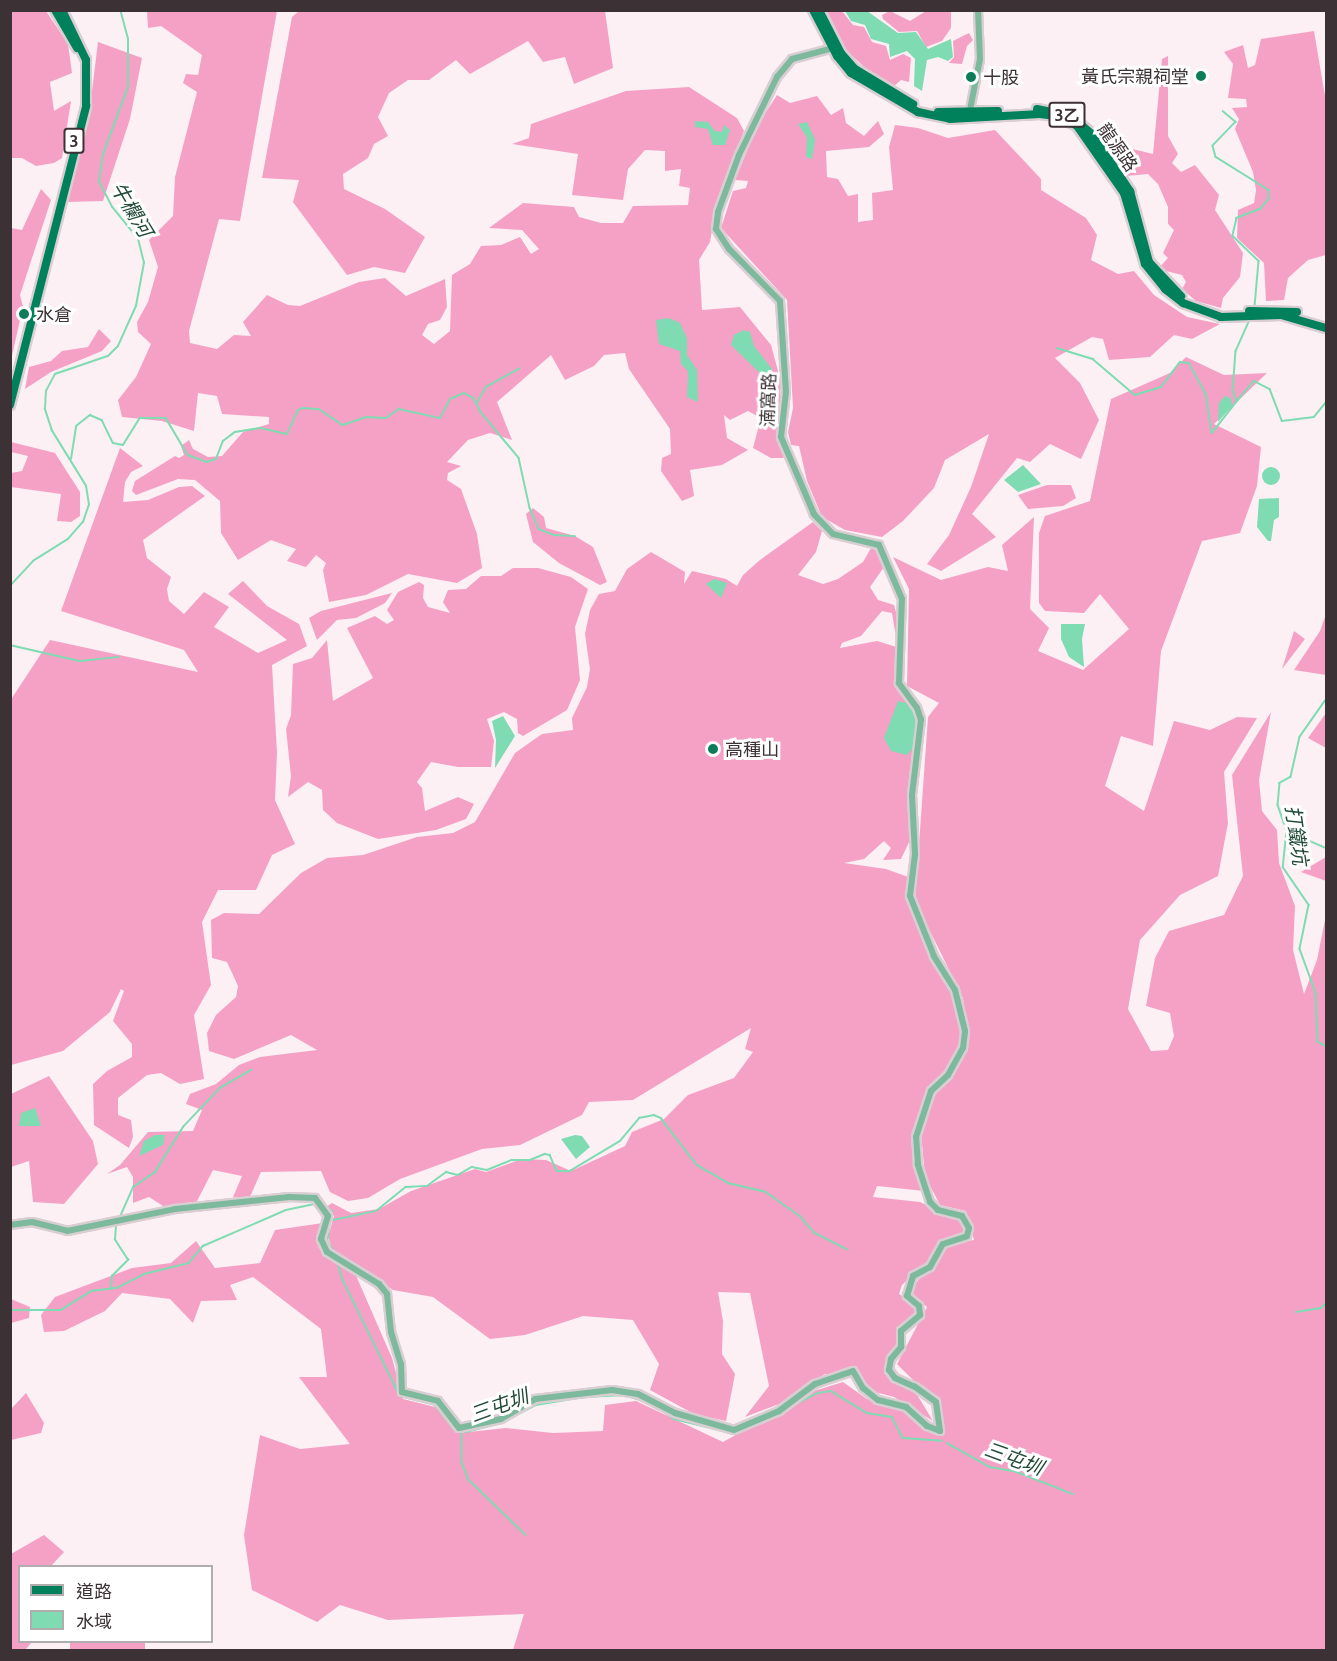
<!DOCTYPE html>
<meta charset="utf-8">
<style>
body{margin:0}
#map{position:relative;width:1337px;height:1661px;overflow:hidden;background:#fcf0f5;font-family:Ubuntu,"Noto Sans TC",sans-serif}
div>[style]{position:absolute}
.forest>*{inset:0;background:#f5a1c5;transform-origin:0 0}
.water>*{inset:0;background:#7edbb2}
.round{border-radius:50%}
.stream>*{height:1.5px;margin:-0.75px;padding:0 0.75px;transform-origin:0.75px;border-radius:0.75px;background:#7edbb2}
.roads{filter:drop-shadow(2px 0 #d9ced2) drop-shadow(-2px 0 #d9ced2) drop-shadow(0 2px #d9ced2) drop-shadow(0 -2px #d9ced2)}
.tertiary>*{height:6px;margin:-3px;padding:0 3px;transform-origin:3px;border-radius:3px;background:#7db99d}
.primary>*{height:8px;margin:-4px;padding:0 4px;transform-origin:4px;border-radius:4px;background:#01815b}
.dots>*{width:16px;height:16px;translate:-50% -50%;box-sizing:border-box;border:3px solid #fff;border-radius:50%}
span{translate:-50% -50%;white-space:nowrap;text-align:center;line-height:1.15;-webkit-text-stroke:6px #fff;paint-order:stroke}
.shield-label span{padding:2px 4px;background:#fff;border:2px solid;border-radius:4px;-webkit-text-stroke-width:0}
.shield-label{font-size:16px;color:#3c3135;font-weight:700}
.poi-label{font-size:18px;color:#3c3135}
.right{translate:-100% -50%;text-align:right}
.left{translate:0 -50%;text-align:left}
.street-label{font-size:18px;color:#3c3135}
.water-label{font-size:20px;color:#224b39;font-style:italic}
.frame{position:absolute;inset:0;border:12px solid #3c3135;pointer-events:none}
.legend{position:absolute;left:18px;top:1565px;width:195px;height:78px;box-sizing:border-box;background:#fff;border:2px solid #b1adae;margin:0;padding:8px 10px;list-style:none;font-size:18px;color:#3c3135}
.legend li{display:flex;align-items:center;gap:12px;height:30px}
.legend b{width:30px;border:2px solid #b1adae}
</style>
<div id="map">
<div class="forest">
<div style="clip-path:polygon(11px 10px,46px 11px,68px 44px,72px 73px,50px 82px,54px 111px,71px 101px,62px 158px,54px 163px,36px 166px,22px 158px,11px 158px)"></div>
<div style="clip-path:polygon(147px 11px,277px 11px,240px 221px,219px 219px,189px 331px,190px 343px,217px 349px,234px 335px,251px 336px,243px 322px,267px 295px,288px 305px,300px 306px,359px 282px,385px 278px,406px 296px,445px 279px,447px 307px,440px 320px,428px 324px,422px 335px,434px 344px,450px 331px,452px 275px,470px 264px,481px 246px,501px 245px,520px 237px,531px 254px,539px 249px,522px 230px,489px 228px,523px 203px,574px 207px,579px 217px,601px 223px,623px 223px,633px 206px,688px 205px,690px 188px,679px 186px,681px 169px,665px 171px,665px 151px,645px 150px,628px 169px,623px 200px,572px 195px,578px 154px,512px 144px,529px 138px,531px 124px,626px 91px,689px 87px,737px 118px,744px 131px,717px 200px,710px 242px,699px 260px,702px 310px,740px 307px,771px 345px,781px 382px,778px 441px,784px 458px,771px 458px,753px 448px,761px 418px,748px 411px,730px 420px,724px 415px,727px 438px,748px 450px,722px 465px,690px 470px,694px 496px,682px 501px,661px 471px,662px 458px,671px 454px,670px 429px,629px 369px,625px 353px,604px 355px,594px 366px,565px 380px,551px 355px,497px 402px,512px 440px,490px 433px,468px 440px,447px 462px,461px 466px,448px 473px,447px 480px,461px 489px,477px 534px,482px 568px,457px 583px,408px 574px,366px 595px,329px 602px,323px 570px,326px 563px,316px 555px,306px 567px,287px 561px,296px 549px,271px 540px,238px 560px,221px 533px,220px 501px,195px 480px,178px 479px,136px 495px,132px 491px,135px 481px,175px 456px,179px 458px,184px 455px,181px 446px,189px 440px,193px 449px,208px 457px,222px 456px,243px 432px,269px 424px,269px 417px,222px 414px,217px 396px,198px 393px,194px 431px,162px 421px,122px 417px,118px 400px,136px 377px,151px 344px,138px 332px,137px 322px,148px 302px,158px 267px,149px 240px,173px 216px,175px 177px,197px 92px,183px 83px,186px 74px,198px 75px,202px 55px,161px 26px,148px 28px)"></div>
<div style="clip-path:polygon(299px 11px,605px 11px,613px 68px,574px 84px,565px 57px,543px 62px,528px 41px,470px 74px,456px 60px,429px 80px,408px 80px,389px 93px,378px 117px,388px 136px,374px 144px,368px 158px,343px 174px,344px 189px,385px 209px,425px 237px,405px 273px,374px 267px,347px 275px,293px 202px,299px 180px,262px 178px,292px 17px)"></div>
<div style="clip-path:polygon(827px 11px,842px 11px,853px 25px,864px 27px,872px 42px,886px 46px,890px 60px,903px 54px,911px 58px,909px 82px,901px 80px,893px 87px,875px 77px,847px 51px)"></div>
<div style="clip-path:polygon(890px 11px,910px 21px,926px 11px,951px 11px,951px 28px,942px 41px,926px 47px,917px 31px,899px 32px,883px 19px,882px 15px)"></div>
<div style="clip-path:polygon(1314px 31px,1326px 102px,1326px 255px,1308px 260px,1288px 278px,1284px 300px,1266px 301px,1264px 263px,1237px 238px,1238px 210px,1254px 203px,1256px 190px,1253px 172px,1235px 129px,1239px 119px,1232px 108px,1247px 107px,1246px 99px,1228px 98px,1233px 64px,1224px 52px,1243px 45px,1248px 68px,1255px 65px,1261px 39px)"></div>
<div style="clip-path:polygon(969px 33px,973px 40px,967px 46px,962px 64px,949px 63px,954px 57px,953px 41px)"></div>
<div style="clip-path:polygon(98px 42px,142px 58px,130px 119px,103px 201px,67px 202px,92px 91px)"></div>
<div style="clip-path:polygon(1168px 56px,1168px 136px,1178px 154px,1172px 163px,1181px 172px,1195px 165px,1219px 195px,1215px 210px,1243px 253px,1240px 277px,1223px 298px,1221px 308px,1196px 301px,1182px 289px,1186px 282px,1182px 275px,1158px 269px,1168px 258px,1163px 253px,1174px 230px,1168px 224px,1168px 207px,1158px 184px,1148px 174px,1126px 176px,1113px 157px,1116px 145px,1153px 154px,1162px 59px)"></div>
<div style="clip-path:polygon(777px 95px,790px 103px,817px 96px,831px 115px,843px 108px,846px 123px,864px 136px,878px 121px,884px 134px,869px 147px,826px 151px,827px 177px,838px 179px,848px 196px,858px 194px,858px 222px,873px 220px,872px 193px,893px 190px,889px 147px,895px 125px,918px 128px,948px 138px,995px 130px,1041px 179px,1041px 190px,1086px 218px,1097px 235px,1091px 260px,1118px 274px,1134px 271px,1154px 295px,1187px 317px,1220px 324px,1192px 339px,1174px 335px,1150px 357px,1109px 360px,1103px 339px,1092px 337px,1055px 358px,1080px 383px,1099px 420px,1081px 459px,1050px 444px,1030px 462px,1017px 458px,972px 514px,996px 537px,941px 571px,927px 564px,949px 535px,971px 487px,989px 434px,945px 460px,934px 488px,903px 521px,882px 537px,845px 530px,822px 517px,807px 481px,799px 446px,791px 445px,788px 432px,793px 408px,787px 300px,721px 228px,733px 191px,746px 188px,748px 181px,735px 180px,758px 124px)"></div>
<div style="clip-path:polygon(41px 189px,51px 200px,20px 295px,23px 307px,11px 360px,11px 228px,22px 230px)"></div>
<div style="clip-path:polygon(99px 329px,111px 341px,102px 351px,51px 372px,25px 389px,29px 367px,51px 361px,62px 351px,88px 347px)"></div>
<div style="clip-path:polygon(1186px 357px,1224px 375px,1267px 373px,1214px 424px,1261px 447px,1257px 486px,1240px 533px,1202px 541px,1161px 651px,1153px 746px,1121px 736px,1105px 786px,1144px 811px,1174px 721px,1210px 730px,1237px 717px,1257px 718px,1224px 772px,1228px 823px,1218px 876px,1180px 895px,1140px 940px,1128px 1009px,1151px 1051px,1168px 1050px,1174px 1036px,1170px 1013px,1146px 1006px,1155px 958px,1169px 931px,1224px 915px,1243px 876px,1232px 775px,1271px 712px,1259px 780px,1262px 811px,1277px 830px,1279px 863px,1295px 906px,1293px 950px,1304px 994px,1317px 960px,1326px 915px,1326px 1650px,513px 1650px,524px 1614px,388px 1620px,340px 1605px,317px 1622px,252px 1590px,244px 1535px,260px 1435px,300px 1449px,350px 1444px,299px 1377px,327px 1377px,321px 1329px,253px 1277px,230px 1285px,237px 1300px,201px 1301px,193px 1323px,170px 1299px,122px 1293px,105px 1311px,64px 1331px,44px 1332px,41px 1315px,55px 1297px,132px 1268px,171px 1263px,196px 1241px,215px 1268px,260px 1263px,275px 1230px,323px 1223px,317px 1243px,332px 1260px,354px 1271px,392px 1358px,403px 1399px,435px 1407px,459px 1433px,506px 1428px,553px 1433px,603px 1431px,605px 1405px,636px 1401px,723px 1442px,814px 1391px,843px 1382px,867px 1399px,895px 1407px,933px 1428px,941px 1420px,923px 1390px,897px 1364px,927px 1307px,907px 1292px,935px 1263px,946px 1244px,974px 1240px,966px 1211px,940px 1205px,925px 1176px,921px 1133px,936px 1089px,949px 1082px,968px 1044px,963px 998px,915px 901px,928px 717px,939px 703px,907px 686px,909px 589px,893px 557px,941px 580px,988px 567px,1008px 571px,1002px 545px,1034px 517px,1030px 609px,1049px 628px,1038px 651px,1083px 670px,1129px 629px,1100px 594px,1084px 613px,1045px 611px,1039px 603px,1039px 533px,1045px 516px,1090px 501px,1111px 399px,1170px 373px)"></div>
<div style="clip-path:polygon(11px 442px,55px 453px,80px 492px,80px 516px,71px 522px,57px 521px,61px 494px,11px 487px,11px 473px,22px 471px,28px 456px,11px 452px)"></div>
<div style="clip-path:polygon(120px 448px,143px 466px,131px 472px,125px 482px,123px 502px,148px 500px,179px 487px,192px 486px,205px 496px,143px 540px,147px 558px,171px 577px,167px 589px,169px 601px,184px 614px,204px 592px,229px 607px,214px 627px,258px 653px,287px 640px,228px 594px,243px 581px,267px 606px,299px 624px,307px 646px,272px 665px,277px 753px,275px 800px,295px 844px,272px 855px,256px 890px,218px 890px,202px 922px,211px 985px,194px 1015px,204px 1079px,180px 1084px,161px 1073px,147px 1075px,118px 1098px,118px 1115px,131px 1120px,133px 1137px,129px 1148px,94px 1125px,93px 1084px,107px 1071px,132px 1057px,132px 1044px,113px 1021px,124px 991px,121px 989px,110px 1012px,63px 1051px,11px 1065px,10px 701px,50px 640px,198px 672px,184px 650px,61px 611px)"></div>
<div style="clip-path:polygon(1047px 485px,1071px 485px,1076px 498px,1063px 506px,1028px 509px,1018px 495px)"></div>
<div style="clip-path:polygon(533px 508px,544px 517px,546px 528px,575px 536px,593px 547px,607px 582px,600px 585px,559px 563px,533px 542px,526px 514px)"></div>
<div style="clip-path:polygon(813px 522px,822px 531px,816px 552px,798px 575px,823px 584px,838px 579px,863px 562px,871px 548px,878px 551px,884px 567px,870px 587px,878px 600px,894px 605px,901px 630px,896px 637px,892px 613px,882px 611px,861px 636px,842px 643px,840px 648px,877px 641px,900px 648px,896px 675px,900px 694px,916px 710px,918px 720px,909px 793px,912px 836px,901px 859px,883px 860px,891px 848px,884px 841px,864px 859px,844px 863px,886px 869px,911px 878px,909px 905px,958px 1004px,963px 1039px,960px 1051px,948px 1073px,931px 1085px,915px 1134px,916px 1168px,924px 1191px,877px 1186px,873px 1197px,920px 1202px,966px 1224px,964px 1235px,941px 1240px,933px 1256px,902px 1285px,899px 1294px,919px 1307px,919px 1314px,898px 1347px,891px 1370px,913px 1388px,933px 1421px,894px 1397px,871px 1391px,855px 1377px,825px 1374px,782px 1403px,745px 1417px,769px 1386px,750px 1293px,718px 1292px,723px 1321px,722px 1354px,735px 1374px,726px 1421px,694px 1414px,650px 1390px,659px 1364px,633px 1320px,583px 1316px,525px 1335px,490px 1339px,433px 1297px,393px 1290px,333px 1251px,328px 1237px,334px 1216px,326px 1207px,332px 1203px,351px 1213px,379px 1209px,411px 1191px,475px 1169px,486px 1172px,522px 1159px,546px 1160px,571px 1171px,625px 1146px,632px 1132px,664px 1119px,688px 1095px,734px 1078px,753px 1052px,745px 1049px,751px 1028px,633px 1100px,589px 1102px,582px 1115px,520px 1145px,482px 1149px,400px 1179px,368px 1198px,348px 1201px,330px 1192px,321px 1171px,261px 1172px,249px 1199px,233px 1197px,242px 1176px,213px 1170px,196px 1203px,163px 1206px,149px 1197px,133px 1203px,133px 1177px,127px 1167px,107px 1174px,120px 1165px,148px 1132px,193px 1131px,202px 1110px,186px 1104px,190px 1094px,216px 1084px,239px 1065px,260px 1057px,317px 1050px,291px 1035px,234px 1059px,209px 1051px,207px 1033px,216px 1015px,236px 997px,238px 986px,227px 962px,212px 958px,211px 920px,224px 913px,259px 914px,301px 873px,327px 858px,363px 855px,417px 837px,453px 833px,475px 822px,515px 753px,542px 734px,573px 730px,572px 718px,587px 687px,590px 669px,585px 634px,590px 610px,599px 594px,615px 591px,627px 569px,651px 552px,685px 572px,684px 584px,692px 571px,726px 579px,737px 586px,743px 575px,760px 560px)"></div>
<div style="clip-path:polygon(513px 568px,538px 568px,571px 577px,588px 589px,575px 627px,580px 680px,567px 710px,523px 736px,518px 733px,517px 719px,504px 712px,487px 719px,494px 741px,491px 767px,458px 767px,431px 762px,417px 782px,422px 788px,425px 811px,458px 797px,474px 804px,466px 819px,436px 830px,378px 839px,337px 823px,323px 810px,322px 790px,308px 782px,288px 797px,291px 776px,286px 729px,291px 715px,293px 664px,312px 658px,327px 640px,333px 701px,373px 678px,347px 628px,375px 616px,387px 624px,394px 620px,387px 610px,398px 592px,419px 582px,424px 585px,423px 598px,428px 607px,450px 613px,443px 602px,448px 590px,466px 589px,481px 576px,501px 576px)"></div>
<div style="clip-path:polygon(392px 593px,385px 603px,356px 618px,337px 620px,317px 640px,309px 618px,321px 611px)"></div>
<div style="clip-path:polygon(1326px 614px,1326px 675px,1294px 670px,1320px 631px)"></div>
<div style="clip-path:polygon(1294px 631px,1305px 639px,1282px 669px)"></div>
<div style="clip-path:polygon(1326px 713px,1326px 748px,1308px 738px)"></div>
<div style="clip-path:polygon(1326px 857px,1326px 881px,1301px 872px)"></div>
<div style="clip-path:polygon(49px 1076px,93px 1141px,98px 1164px,64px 1204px,33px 1202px,29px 1161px,11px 1167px,11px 1184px,11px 1094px)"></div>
<div style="clip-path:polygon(11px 1299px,30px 1307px,29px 1318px,11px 1323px)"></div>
<div style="clip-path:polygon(26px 1393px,44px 1423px,41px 1433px,11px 1440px,11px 1409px)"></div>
<div style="clip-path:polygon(44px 1535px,64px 1552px,51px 1566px,20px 1566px,20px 1642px,32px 1642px,25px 1650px,11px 1650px,11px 1554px)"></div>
<div style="left:70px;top:1642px;width:75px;height:8px"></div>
</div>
<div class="water">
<div style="clip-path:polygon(845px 11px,867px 11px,898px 33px,916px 32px,928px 49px,951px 39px,953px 57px,948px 61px,938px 57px,927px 60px,922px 91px,914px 86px,915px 59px,907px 51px,890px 57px,889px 44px,871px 39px,865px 25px,851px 21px)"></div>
<div style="clip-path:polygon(695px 121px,708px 122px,715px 131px,722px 132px,724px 125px,730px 130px,725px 145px,713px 145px,708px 129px,695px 127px)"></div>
<div style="clip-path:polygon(807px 122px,815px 140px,812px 159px,806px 157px,807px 137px,798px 124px)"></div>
<div style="clip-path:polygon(669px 318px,680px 323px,687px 338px,687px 355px,697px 370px,698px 402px,687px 397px,688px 371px,681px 364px,680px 351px,659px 344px,656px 320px)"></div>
<div style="clip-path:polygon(744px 330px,750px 332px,754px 346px,772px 369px,769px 382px,731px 345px,734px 335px)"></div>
<div style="clip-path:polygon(1225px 396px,1231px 398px,1232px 406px,1218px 422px,1219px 403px)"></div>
<div style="clip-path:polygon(1023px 465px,1041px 484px,1018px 492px,1004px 480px)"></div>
<div class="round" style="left:1262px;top:467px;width:18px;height:18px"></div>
<div style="clip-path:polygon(1279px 498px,1279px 517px,1274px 520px,1271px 541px,1268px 541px,1257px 527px,1259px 499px)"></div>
<div style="clip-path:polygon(714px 579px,727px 583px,721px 598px,706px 584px)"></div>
<div style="clip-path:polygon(1061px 624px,1085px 624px,1082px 639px,1084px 667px,1069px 657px,1061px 639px)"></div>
<div style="clip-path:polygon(898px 701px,910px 704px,916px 712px,914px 747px,907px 755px,891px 751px,884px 738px)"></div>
<div style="clip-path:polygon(503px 716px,515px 736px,495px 768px,496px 740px,492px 721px)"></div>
<div style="clip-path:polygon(35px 1108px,41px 1126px,19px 1126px,21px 1113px)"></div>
<div style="clip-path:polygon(155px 1135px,165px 1135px,163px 1145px,139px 1156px,144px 1141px)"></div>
<div style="clip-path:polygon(575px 1135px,582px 1136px,590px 1147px,576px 1159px,561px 1139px)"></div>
</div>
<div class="stream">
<div style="left:1223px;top:111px;width:17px;rotate:40deg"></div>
<div style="left:1236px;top:122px;width:33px;rotate:134deg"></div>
<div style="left:1213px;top:146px;width:11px;rotate:75deg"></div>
<div style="left:1216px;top:157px;width:62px;rotate:31.9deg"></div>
<div style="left:1269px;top:190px;width:9px;rotate:90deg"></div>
<div style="left:1269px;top:199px;width:13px;rotate:129deg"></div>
<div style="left:1261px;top:209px;width:26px;rotate:159deg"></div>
<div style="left:1237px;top:218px;width:18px;rotate:103deg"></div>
<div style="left:1233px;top:236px;width:36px;rotate:44deg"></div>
<div style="left:1259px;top:261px;width:46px;rotate:95deg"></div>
<div style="left:1250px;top:320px;width:34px;rotate:114deg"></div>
<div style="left:1236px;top:351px;width:40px;rotate:94.3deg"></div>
<div style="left:1233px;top:391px;width:11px;rotate:68deg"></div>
<div style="left:1237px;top:401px;width:26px;rotate:-50deg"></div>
<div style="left:1254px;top:381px;width:18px;rotate:27deg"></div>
<div style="left:1270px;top:389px;width:34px;rotate:69deg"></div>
<div style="left:1282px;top:421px;width:32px;rotate:-7deg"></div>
<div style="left:1314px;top:417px;width:19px;rotate:-51deg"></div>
<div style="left:1057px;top:348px;width:38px;rotate:17deg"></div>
<div style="left:1093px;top:359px;width:55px;rotate:40.6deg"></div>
<div style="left:1135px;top:395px;width:27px;rotate:-17deg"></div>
<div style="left:1161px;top:387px;width:31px;rotate:-53deg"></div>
<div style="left:1180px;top:362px;width:9px;rotate:6deg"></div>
<div style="left:1189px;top:363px;width:35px;rotate:61deg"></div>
<div style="left:1206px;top:394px;width:39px;rotate:81deg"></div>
<div style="left:1212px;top:433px;width:41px;rotate:-52deg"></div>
<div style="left:477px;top:403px;width:18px;rotate:-61deg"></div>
<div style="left:486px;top:387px;width:38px;rotate:-29deg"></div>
<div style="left:71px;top:459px;width:33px;rotate:-81deg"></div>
<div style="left:76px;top:426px;width:18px;rotate:-38deg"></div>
<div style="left:90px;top:415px;width:13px;rotate:23deg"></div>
<div style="left:102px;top:420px;width:25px;rotate:64deg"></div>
<div style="left:113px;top:443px;width:10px;rotate:11deg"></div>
<div style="left:123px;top:445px;width:32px;rotate:-58deg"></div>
<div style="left:140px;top:418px;width:26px"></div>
<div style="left:166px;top:418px;width:43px;rotate:59.3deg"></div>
<div style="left:188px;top:455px;width:20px;rotate:20deg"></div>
<div style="left:207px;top:462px;width:9px;rotate:-18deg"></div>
<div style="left:216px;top:459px;width:19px;rotate:-69deg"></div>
<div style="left:223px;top:441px;width:15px;rotate:-37deg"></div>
<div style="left:235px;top:432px;width:26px;rotate:-9deg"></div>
<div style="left:261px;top:428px;width:27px;rotate:13deg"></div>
<div style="left:287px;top:434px;width:26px;rotate:-65deg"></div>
<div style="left:298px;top:410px;width:5px;rotate:-22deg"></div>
<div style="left:303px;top:408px;width:16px;rotate:4deg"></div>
<div style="left:319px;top:409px;width:29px;rotate:34deg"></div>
<div style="left:343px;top:425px;width:24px;rotate:-19deg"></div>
<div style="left:366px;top:417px;width:20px;rotate:3deg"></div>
<div style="left:386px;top:418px;width:16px;rotate:-35deg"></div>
<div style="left:399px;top:409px;width:42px;rotate:12.4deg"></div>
<div style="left:440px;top:418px;width:21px;rotate:-62deg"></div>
<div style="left:450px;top:399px;width:15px;rotate:-23deg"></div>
<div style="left:464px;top:393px;width:11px;rotate:27deg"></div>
<div style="left:474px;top:398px;width:14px;rotate:65deg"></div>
<div style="left:480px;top:411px;width:61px;rotate:50.3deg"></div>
<div style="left:519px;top:458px;width:51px;rotate:77.6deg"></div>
<div style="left:530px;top:508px;width:23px;rotate:67deg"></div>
<div style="left:539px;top:529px;width:16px;rotate:22deg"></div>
<div style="left:554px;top:535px;width:21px;rotate:3deg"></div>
<div style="left:10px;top:586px;width:34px;rotate:-47deg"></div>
<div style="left:33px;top:561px;width:41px;rotate:-32.2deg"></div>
<div style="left:68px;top:539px;width:23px;rotate:-49deg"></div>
<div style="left:83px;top:522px;width:18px;rotate:-71deg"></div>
<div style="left:89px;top:505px;width:19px;rotate:-99deg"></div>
<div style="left:86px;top:486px;width:65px;rotate:-121.7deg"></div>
<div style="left:52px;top:431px;width:23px;rotate:-108deg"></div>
<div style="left:45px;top:409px;width:18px;rotate:-87deg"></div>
<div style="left:46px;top:391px;width:19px;rotate:-62deg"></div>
<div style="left:55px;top:374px;width:56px;rotate:-18.8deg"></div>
<div style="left:108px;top:356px;width:14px;rotate:-45deg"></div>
<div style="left:118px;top:346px;width:44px;rotate:-65.8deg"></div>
<div style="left:136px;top:306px;width:44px;rotate:-79.5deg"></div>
<div style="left:144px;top:263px;width:25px;rotate:-104deg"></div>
<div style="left:138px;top:239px;width:41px;rotate:-129.1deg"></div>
<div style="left:112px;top:207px;width:28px;rotate:-117deg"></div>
<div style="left:99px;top:182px;width:28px;rotate:-82deg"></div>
<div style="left:103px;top:154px;width:72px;rotate:-69.5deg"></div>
<div style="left:128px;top:87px;width:48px;rotate:-90deg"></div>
<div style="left:128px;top:39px;width:30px;rotate:-105deg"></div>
<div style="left:10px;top:645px;width:72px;rotate:12.9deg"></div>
<div style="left:80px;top:661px;width:39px;rotate:-6deg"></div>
<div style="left:1326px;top:700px;width:45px;rotate:125.1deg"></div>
<div style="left:1300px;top:737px;width:41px;rotate:102.7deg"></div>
<div style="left:1291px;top:777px;width:13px;rotate:151deg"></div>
<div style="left:1280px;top:783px;width:22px;rotate:95deg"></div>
<div style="left:1278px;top:805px;width:28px;rotate:71deg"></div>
<div style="left:1287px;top:831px;width:36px;rotate:96deg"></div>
<div style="left:1283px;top:867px;width:46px;rotate:55.6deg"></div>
<div style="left:1309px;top:905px;width:45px;rotate:101.6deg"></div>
<div style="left:1300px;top:949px;width:47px;rotate:70deg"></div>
<div style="left:1316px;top:993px;width:49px;rotate:87.7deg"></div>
<div style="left:1318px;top:1042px;width:9px;rotate:27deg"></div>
<div style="left:1287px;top:831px;width:43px;rotate:23.6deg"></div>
<div style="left:322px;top:1203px;width:13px;rotate:39deg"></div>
<div style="left:332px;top:1211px;width:30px;rotate:98deg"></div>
<div style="left:328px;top:1241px;width:15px;rotate:62deg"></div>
<div style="left:119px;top:1219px;width:35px;rotate:-66deg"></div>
<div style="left:133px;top:1187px;width:27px;rotate:-34deg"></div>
<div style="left:155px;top:1172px;width:53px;rotate:-58.1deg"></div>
<div style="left:183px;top:1127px;width:54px;rotate:-46.5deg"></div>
<div style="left:220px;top:1088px;width:36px;rotate:-30deg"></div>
<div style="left:333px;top:1220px;width:44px;rotate:-11.8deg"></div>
<div style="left:376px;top:1211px;width:38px;rotate:-39deg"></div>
<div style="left:406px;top:1187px;width:21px;rotate:-3deg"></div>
<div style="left:427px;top:1186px;width:24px;rotate:-36deg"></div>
<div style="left:446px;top:1172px;width:12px;rotate:14deg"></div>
<div style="left:458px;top:1175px;width:16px;rotate:-30deg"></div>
<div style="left:472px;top:1167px;width:15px;rotate:11deg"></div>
<div style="left:487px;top:1170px;width:27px;rotate:-22deg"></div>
<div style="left:512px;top:1160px;width:18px"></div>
<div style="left:530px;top:1160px;width:16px;rotate:-22deg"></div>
<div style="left:545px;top:1154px;width:5px;rotate:11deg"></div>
<div style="left:550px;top:1155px;width:17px;rotate:66deg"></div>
<div style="left:557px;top:1171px;width:13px"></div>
<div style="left:570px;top:1171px;width:58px;rotate:-31deg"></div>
<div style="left:620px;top:1141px;width:30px;rotate:-50deg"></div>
<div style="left:639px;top:1118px;width:15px;rotate:-11deg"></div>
<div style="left:654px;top:1115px;width:8px;rotate:23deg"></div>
<div style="left:661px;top:1118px;width:59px;rotate:52.5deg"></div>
<div style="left:697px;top:1165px;width:36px;rotate:30deg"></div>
<div style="left:728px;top:1183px;width:39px;rotate:13deg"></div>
<div style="left:766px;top:1192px;width:42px;rotate:35.2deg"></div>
<div style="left:800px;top:1216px;width:23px;rotate:49deg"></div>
<div style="left:815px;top:1233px;width:36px;rotate:27deg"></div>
<div style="left:338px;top:1263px;width:18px;rotate:74deg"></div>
<div style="left:343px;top:1280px;width:129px;rotate:63.8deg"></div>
<div style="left:400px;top:1396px;width:36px;rotate:14deg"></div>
<div style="left:435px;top:1405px;width:31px;rotate:52deg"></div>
<div style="left:454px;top:1429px;width:12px;rotate:14deg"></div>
<div style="left:466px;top:1432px;width:34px;rotate:-14deg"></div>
<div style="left:499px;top:1424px;width:42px;rotate:-27.2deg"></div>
<div style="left:536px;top:1405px;width:50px;rotate:-9.3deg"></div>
<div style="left:585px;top:1397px;width:40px;rotate:-2.9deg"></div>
<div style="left:625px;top:1395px;width:26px;rotate:18deg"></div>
<div style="left:111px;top:1289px;width:13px;rotate:-86deg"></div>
<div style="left:112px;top:1276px;width:23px;rotate:-45deg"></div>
<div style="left:128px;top:1260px;width:24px;rotate:-123deg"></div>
<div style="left:115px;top:1240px;width:13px;rotate:-86deg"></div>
<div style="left:10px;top:1310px;width:51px"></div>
<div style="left:61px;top:1310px;width:36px;rotate:-32deg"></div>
<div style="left:91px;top:1291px;width:26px;rotate:-7deg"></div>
<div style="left:117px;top:1288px;width:30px;rotate:-27deg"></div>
<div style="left:144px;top:1274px;width:46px;rotate:-13.7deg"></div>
<div style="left:189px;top:1263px;width:22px;rotate:-51deg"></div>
<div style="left:203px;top:1246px;width:90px;rotate:-23.4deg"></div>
<div style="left:286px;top:1210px;width:30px;rotate:-12deg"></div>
<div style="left:1296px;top:1312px;width:25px;rotate:-9deg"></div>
<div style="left:1321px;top:1308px;width:7px;rotate:-45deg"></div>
<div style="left:662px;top:1410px;width:15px;rotate:37deg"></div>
<div style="left:674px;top:1419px;width:64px;rotate:13.6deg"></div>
<div style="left:736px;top:1434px;width:92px;rotate:-26.6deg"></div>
<div style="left:818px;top:1393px;width:13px;rotate:-9deg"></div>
<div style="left:831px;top:1391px;width:42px;rotate:31.4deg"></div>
<div style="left:867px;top:1413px;width:25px;rotate:9deg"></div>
<div style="left:892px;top:1417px;width:24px;rotate:62deg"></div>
<div style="left:903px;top:1438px;width:39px;rotate:4deg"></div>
<div style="left:462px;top:1433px;width:30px;rotate:90deg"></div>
<div style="left:462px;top:1463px;width:18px;rotate:68deg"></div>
<div style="left:469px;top:1480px;width:79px;rotate:44deg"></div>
<div style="left:947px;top:1443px;width:49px;rotate:29.2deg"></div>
<div style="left:990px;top:1467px;width:27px;rotate:10deg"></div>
<div style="left:1017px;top:1472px;width:60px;rotate:21.4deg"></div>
</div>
<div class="roads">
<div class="tertiary">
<div style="left:969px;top:115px;width:57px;rotate:-78.9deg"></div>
<div style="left:980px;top:59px;width:49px;rotate:-92.3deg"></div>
<div style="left:10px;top:1225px;width:22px;rotate:-8deg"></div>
<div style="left:32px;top:1222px;width:36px;rotate:14deg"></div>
<div style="left:67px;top:1231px;width:110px;rotate:-11.5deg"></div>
<div style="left:175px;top:1209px;width:115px;rotate:-6deg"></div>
<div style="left:289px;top:1197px;width:26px;rotate:2deg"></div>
<div style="left:315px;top:1198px;width:22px;rotate:54deg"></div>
<div style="left:328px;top:1216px;width:24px;rotate:107deg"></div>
<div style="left:321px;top:1239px;width:14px;rotate:65deg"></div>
<div style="left:327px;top:1252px;width:61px;rotate:31.6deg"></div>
<div style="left:379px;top:1284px;width:13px;rotate:51deg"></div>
<div style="left:387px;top:1294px;width:38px;rotate:84deg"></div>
<div style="left:391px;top:1332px;width:34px;rotate:73deg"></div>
<div style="left:401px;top:1364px;width:28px;rotate:88deg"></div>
<div style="left:402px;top:1392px;width:37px;rotate:14deg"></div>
<div style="left:438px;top:1401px;width:34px;rotate:52deg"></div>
<div style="left:459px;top:1428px;width:43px;rotate:-12.1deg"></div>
<div style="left:501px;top:1419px;width:39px;rotate:-30deg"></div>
<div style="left:535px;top:1399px;width:78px;rotate:-6.7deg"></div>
<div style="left:612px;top:1390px;width:26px;rotate:9deg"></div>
<div style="left:638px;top:1394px;width:42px;rotate:27.2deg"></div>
<div style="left:675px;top:1413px;width:61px;rotate:16.1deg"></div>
<div style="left:734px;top:1430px;width:49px;rotate:-22.9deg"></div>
<div style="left:779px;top:1411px;width:45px;rotate:-36.9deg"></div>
<div style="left:815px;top:1384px;width:40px;rotate:-18.9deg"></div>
<div style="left:853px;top:1371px;width:20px;rotate:60deg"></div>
<div style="left:863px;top:1388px;width:19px;rotate:39deg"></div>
<div style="left:878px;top:1400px;width:29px;rotate:14deg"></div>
<div style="left:906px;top:1407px;width:28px;rotate:42deg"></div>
<div style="left:927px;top:1426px;width:14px;rotate:21deg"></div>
<div style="left:940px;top:1431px;width:29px;rotate:-98deg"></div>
<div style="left:936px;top:1402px;width:26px;rotate:-144deg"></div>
<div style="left:915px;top:1387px;width:22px;rotate:-156deg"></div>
<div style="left:895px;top:1378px;width:10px;rotate:-127deg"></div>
<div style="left:889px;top:1370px;width:11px;rotate:-80deg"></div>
<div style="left:891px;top:1359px;width:16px;rotate:-50deg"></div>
<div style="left:901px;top:1347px;width:16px;rotate:-90deg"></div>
<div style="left:901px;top:1331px;width:25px;rotate:-40deg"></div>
<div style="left:920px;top:1315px;width:9px;rotate:-96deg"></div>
<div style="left:919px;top:1306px;width:16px;rotate:-140deg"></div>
<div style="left:907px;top:1296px;width:21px;rotate:-73deg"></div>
<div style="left:913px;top:1276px;width:19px;rotate:-28deg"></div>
<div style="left:930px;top:1267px;width:26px;rotate:-61deg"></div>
<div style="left:943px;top:1244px;width:25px;rotate:-18deg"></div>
<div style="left:967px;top:1236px;width:8px;rotate:-76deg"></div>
<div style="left:969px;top:1228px;width:14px;rotate:-120deg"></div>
<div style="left:962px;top:1216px;width:25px;rotate:-166deg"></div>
<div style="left:938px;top:1210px;width:11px;rotate:-135deg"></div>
<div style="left:930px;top:1202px;width:40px;rotate:-108deg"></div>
<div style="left:918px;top:1164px;width:27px;rotate:-94deg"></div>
<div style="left:916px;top:1137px;width:48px;rotate:-71.9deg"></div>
<div style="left:931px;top:1091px;width:23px;rotate:-43deg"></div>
<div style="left:948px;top:1075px;width:31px;rotate:-61deg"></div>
<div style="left:963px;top:1048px;width:17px;rotate:-83deg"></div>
<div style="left:965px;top:1031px;width:42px;rotate:-103.7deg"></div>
<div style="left:955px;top:990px;width:40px;rotate:-122deg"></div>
<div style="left:934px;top:956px;width:65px;rotate:-111.8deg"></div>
<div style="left:910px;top:896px;width:42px;rotate:-83.2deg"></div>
<div style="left:915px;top:854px;width:59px;rotate:-92.9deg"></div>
<div style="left:912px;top:795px;width:76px;rotate:-83.2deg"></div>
<div style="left:921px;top:720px;width:13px;rotate:-108deg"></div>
<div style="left:917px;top:708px;width:31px;rotate:-126deg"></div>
<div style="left:899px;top:683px;width:84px;rotate:-88deg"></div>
<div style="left:902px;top:599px;width:59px;rotate:-113.1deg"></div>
<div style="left:879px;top:545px;width:47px;rotate:-166.6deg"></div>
<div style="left:833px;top:534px;width:28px;rotate:-134deg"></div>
<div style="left:814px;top:514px;width:84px;rotate:-113.2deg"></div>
<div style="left:781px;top:437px;width:45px;rotate:-83.7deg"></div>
<div style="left:786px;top:392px;width:91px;rotate:-93.8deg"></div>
<div style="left:780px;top:301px;width:73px;rotate:-134.4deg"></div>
<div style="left:729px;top:249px;width:24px;rotate:-123deg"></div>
<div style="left:716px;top:229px;width:17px;rotate:-83deg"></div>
<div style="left:718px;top:212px;width:61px;rotate:-69.8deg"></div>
<div style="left:739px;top:155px;width:87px;rotate:-64deg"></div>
<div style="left:777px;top:77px;width:23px;rotate:-50deg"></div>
<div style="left:792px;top:59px;width:47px;rotate:-14.9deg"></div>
</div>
<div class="primary">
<div style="left:55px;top:10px;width:44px;rotate:59.9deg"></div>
<div style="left:813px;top:10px;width:52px;rotate:62.4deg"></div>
<div style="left:837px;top:56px;width:22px;rotate:51deg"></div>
<div style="left:851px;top:73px;width:78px;rotate:30.2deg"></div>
<div style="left:918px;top:112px;width:33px;rotate:12deg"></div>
<div style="left:950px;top:119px;width:90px;rotate:-3.2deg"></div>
<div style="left:1040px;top:114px;width:16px;rotate:7deg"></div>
<div style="left:1056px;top:116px;width:23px;rotate:25deg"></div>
<div style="left:1077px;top:126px;width:82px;rotate:55deg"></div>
<div style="left:1124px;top:193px;width:74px;rotate:73.5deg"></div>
<div style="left:1145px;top:264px;width:32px;rotate:51deg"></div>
<div style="left:1165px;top:289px;width:23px;rotate:38deg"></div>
<div style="left:1183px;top:303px;width:40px;rotate:20.2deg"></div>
<div style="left:1221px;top:317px;width:60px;rotate:-1.9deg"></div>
<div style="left:1281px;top:315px;width:47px;rotate:16.1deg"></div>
<div style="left:819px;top:10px;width:48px;rotate:62.9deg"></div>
<div style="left:841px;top:53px;width:21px;rotate:49deg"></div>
<div style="left:855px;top:69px;width:68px;rotate:31.1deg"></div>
<div style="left:1037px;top:109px;width:35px;rotate:12deg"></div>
<div style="left:1071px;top:116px;width:28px;rotate:41deg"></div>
<div style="left:1092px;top:134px;width:69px;rotate:56.3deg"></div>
<div style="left:1130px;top:191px;width:73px;rotate:75deg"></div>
<div style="left:1149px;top:262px;width:47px;rotate:46.7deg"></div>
<div style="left:938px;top:112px;width:60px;rotate:-1deg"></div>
<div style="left:1249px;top:311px;width:48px;rotate:1.2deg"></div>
<div style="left:10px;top:405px;width:309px;rotate:-75.7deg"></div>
<div style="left:86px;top:106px;width:46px;rotate:-90deg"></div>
<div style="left:86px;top:60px;width:55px;rotate:-115.6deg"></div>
</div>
</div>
<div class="dots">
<div style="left:1201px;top:76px;background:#0e7c58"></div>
<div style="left:971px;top:77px;background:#0e7c58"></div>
<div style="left:24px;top:314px;background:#0e7c58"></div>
<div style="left:713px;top:749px;background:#0e7c58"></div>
</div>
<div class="shield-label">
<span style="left:1067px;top:115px">3乙</span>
<span style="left:74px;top:141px">3</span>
</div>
<div class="poi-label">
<span class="right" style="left:1189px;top:76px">黃氏宗親祠堂</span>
<span class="left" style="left:983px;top:77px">十股</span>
<span class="left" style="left:36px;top:314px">水倉</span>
<span class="left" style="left:725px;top:749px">高種山</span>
</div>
<div class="street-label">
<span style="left:1118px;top:147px;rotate:55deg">龍源路</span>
<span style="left:768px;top:400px;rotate:-88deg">湳窩路</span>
</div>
<div class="water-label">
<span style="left:132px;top:209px;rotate:59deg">牛欄河</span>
<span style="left:1297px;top:835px;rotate:82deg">打鐵坑</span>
<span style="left:499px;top:1405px;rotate:-20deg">三屯圳</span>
<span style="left:1014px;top:1458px;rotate:20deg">三屯圳</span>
</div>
<div class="frame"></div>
<ul class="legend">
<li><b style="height:8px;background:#01815b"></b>道路</li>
<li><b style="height:16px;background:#7edbb2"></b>水域</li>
</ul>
</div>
